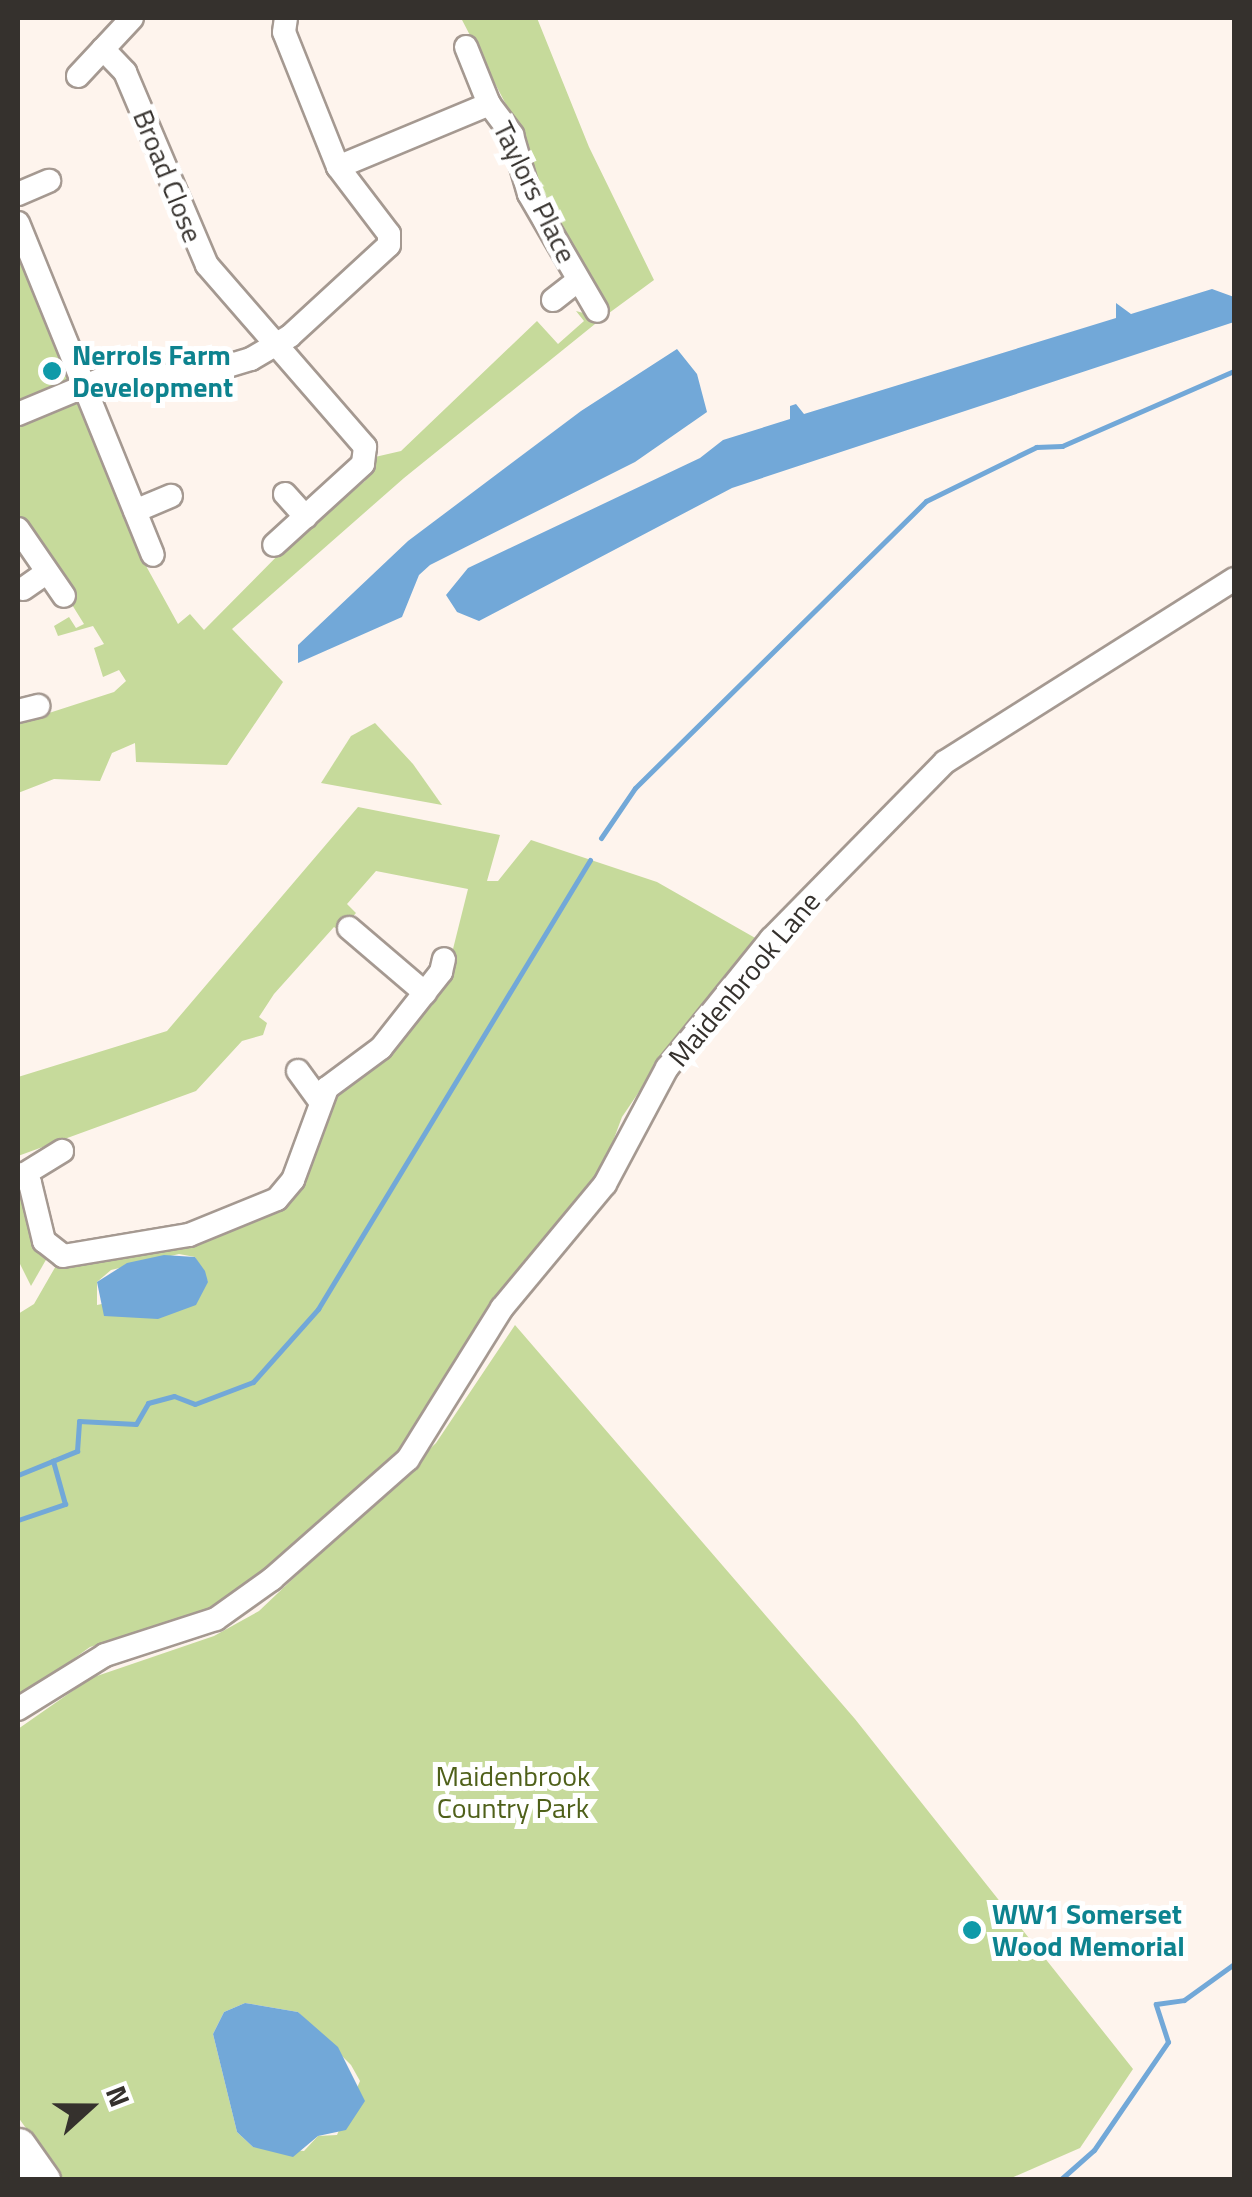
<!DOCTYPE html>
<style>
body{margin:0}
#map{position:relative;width:1252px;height:2197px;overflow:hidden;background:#fef4ed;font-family:"Titillium Web",sans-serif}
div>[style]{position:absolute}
.green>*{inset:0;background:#c6da9b}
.water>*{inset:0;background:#72a8d8}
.stream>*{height:5px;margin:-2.5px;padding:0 2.5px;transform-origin:2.5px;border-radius:2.5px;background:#72a8d8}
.roads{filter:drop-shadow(2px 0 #a59991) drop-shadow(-2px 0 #a59991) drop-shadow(0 2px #a59991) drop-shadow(0 -2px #a59991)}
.minor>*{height:22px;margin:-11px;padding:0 11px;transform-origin:11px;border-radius:11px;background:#fff}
.primary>*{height:35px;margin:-17.5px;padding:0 17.5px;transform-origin:17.5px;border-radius:17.5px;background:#fff}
.dots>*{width:28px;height:28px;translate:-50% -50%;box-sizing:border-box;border:5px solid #fff;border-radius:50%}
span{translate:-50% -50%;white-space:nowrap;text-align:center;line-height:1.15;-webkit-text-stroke:10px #fff;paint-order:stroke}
.street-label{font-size:28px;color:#35312d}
.culture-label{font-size:28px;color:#0d838f;font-weight:700}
.left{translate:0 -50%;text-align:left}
.park-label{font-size:28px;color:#4f601a}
.frame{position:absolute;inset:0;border:20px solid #35312d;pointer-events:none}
.north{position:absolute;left:40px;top:2057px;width:100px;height:100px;-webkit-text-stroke:8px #fff;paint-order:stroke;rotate:69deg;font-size:28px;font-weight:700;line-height:40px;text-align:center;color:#35312d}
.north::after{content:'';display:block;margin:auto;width:35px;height:45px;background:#35312d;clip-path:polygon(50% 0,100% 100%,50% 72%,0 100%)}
</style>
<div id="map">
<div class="green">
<div style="clip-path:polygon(461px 18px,537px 18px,589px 147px,654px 280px,605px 316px,606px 303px,540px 194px,515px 122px)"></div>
<div style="clip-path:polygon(18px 244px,145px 564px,178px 624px,190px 614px,204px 630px,291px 542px,365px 481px,375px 457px,401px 451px,537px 321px,558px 344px,584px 321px,576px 311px,591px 315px,595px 324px,404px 478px,232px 629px,283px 682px,227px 765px,136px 762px,135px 743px,112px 753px,100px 781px,54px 779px,18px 793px,18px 723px,114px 692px,126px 681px,119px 670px,103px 677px,94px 648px,104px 644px,93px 626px,58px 636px,54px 626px,69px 617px,76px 628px,84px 624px,18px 518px)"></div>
<div style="clip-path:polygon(375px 723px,413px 764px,442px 805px,321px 783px,351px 736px)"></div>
<div style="clip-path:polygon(evenodd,358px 807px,500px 835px,487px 881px,498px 881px,531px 840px,657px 882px,757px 939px,643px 1086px,622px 1117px,600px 1176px,403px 1451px,220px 1608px,90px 1647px,18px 1699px,18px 1314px,34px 1304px,57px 1264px,268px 1211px,332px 1097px,446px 977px,468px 889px,376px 871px,347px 904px,356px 913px,340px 931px,334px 927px,274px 994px,259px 1017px,267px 1023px,263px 1035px,242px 1041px,196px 1091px,18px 1156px,18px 1077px,167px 1031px,358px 807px,179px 1254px,195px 1257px,208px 1282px,97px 1305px,97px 1282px,111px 1270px,179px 1254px)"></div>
<div style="clip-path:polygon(18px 1183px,47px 1258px,31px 1286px,18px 1260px)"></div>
<div style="clip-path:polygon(evenodd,515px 1325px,855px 1719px,1133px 2069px,1080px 2148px,1009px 2179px,62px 2179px,18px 2117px,18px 1729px,91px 1678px,214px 1636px,259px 1611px,436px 1443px,515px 1325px,245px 2003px,298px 2012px,351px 2065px,360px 2081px,337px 2135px,318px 2136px,304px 2151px,253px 2147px,237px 2132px,213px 2034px,224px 2012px,245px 2003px)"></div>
</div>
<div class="water">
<div style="clip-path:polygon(1212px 289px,1234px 297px,1234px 322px,732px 488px,479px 621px,457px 612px,446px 595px,468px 568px,700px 458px,723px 440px,790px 419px,790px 406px,796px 404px,804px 414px,1116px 318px,1116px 303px,1131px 314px)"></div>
<div style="clip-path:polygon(677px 349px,697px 374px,707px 412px,635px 462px,430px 565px,419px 575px,402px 617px,298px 663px,298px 645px,408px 541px,581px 411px)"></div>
<div style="clip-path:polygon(164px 1255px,195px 1257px,205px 1271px,208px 1282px,196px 1305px,158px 1319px,104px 1316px,97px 1282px,127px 1263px)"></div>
<div style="clip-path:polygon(245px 2003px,298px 2012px,338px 2047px,365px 2101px,346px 2130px,318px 2136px,293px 2157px,253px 2147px,237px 2132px,213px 2034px,224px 2012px)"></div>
</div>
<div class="stream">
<div style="left:601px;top:838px;width:60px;rotate:-55.8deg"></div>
<div style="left:635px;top:788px;width:409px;rotate:-44.6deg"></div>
<div style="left:926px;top:501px;width:123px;rotate:-26.1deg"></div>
<div style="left:1036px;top:447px;width:26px;rotate:-2deg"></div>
<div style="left:1062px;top:446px;width:188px;rotate:-23.6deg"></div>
<div style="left:18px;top:1475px;width:64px;rotate:-22.1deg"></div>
<div style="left:77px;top:1451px;width:30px;rotate:-86deg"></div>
<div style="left:79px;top:1421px;width:57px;rotate:3deg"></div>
<div style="left:136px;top:1424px;width:24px;rotate:-60deg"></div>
<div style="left:148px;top:1403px;width:27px;rotate:-15deg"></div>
<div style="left:174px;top:1396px;width:22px;rotate:21deg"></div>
<div style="left:195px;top:1404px;width:62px;rotate:-20.8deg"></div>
<div style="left:253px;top:1382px;width:98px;rotate:-48.3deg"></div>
<div style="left:318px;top:1309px;width:525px;rotate:-58.79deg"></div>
<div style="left:18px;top:1520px;width:50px;rotate:-18.8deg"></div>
<div style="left:65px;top:1504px;width:45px;rotate:-105.6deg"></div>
<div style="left:1060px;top:2180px;width:45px;rotate:-41.4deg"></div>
<div style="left:1094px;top:2150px;width:131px;rotate:-55.6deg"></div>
<div style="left:1168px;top:2042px;width:40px;rotate:-108deg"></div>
<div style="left:1156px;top:2004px;width:28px;rotate:-8deg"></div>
<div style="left:1184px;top:2000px;width:62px;rotate:-35.8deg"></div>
</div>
<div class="roads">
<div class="minor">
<div style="left:466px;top:47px;width:61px;rotate:68deg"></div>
<div style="left:489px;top:104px;width:39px;rotate:53deg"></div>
<div style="left:512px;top:135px;width:61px;rotate:73.9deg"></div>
<div style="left:529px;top:194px;width:135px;rotate:59.8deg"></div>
<div style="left:103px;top:49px;width:32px;rotate:46deg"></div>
<div style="left:125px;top:72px;width:210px;rotate:67deg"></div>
<div style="left:207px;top:265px;width:241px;rotate:49deg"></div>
<div style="left:365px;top:447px;width:17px;rotate:97deg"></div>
<div style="left:363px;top:464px;width:120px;rotate:137.7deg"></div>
<div style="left:78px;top:76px;width:79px;rotate:-47deg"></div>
<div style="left:338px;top:167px;width:164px;rotate:-22.6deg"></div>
<div style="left:18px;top:194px;width:34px;rotate:-23deg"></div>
<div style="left:18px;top:223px;width:358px;rotate:67.9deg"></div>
<div style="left:553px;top:300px;width:29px;rotate:-38deg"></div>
<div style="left:18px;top:414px;width:91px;rotate:-22.6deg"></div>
<div style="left:102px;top:379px;width:99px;rotate:-2.9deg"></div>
<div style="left:201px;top:374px;width:52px;rotate:-16.7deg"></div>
<div style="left:251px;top:359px;width:45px;rotate:-30.5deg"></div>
<div style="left:290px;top:336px;width:134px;rotate:-42.6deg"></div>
<div style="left:389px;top:245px;width:11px;rotate:-90deg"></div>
<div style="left:389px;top:234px;width:84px;rotate:-127.3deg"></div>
<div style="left:338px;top:167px;width:145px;rotate:-111.8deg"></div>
<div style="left:284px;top:32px;width:14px;rotate:-82deg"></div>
<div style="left:285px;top:494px;width:31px;rotate:48deg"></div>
<div style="left:135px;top:511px;width:39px;rotate:-23deg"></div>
<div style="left:18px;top:529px;width:81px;rotate:55.5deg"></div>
<div style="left:23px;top:589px;width:29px;rotate:-35deg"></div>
<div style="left:18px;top:711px;width:21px;rotate:-14deg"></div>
<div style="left:349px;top:928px;width:100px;rotate:40.5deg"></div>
<div style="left:298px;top:1071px;width:36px;rotate:54deg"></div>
<div style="left:18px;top:1174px;width:15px;rotate:37deg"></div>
<div style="left:30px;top:1183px;width:60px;rotate:76.4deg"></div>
<div style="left:44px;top:1241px;width:24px;rotate:38deg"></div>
<div style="left:63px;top:1256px;width:128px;rotate:-9.5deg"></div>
<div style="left:189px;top:1235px;width:95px;rotate:-22.2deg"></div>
<div style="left:277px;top:1199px;width:25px;rotate:-50deg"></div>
<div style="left:293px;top:1180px;width:98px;rotate:-69.7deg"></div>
<div style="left:327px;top:1088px;width:67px;rotate:-36.5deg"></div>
<div style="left:381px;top:1048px;width:97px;rotate:-51.7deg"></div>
<div style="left:441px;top:972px;width:13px;rotate:-77deg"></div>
<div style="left:23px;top:1175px;width:46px;rotate:-31.6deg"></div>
<div style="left:18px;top:1709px;width:102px;rotate:-31.8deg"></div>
<div style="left:105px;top:1655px;width:117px;rotate:-18deg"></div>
<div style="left:216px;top:1619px;width:69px;rotate:-35.5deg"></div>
<div style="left:272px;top:1579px;width:181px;rotate:-41.4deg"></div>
<div style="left:408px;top:1459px;width:178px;rotate:-58.1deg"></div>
<div style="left:502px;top:1308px;width:161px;rotate:-50.3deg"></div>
<div style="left:605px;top:1184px;width:132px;rotate:-61.9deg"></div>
<div style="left:667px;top:1068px;width:166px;rotate:-51.1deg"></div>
<div style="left:771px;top:939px;width:248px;rotate:-45.5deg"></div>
<div style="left:945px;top:762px;width:342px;rotate:-32.3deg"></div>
</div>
<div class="primary">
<div style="left:18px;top:2146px;width:42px;rotate:54.8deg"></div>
</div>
</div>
<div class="dots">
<div style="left:52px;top:371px;background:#0f9aa8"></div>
<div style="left:972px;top:1930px;background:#0f9aa8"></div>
</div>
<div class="street-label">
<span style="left:168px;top:176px;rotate:68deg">Broad Close</span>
<span style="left:535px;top:192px;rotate:64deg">Taylors Place</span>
<span style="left:744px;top:979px;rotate:-50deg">Maidenbrook Lane</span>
</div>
<div class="culture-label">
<span class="left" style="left:72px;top:371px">Nerrols Farm<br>Development</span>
<span class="left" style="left:992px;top:1930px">WW1 Somerset<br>Wood Memorial</span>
</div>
<div class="park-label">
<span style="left:513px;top:1792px">Maidenbrook<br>Country Park</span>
</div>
<div class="frame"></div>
<div class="north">N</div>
</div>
